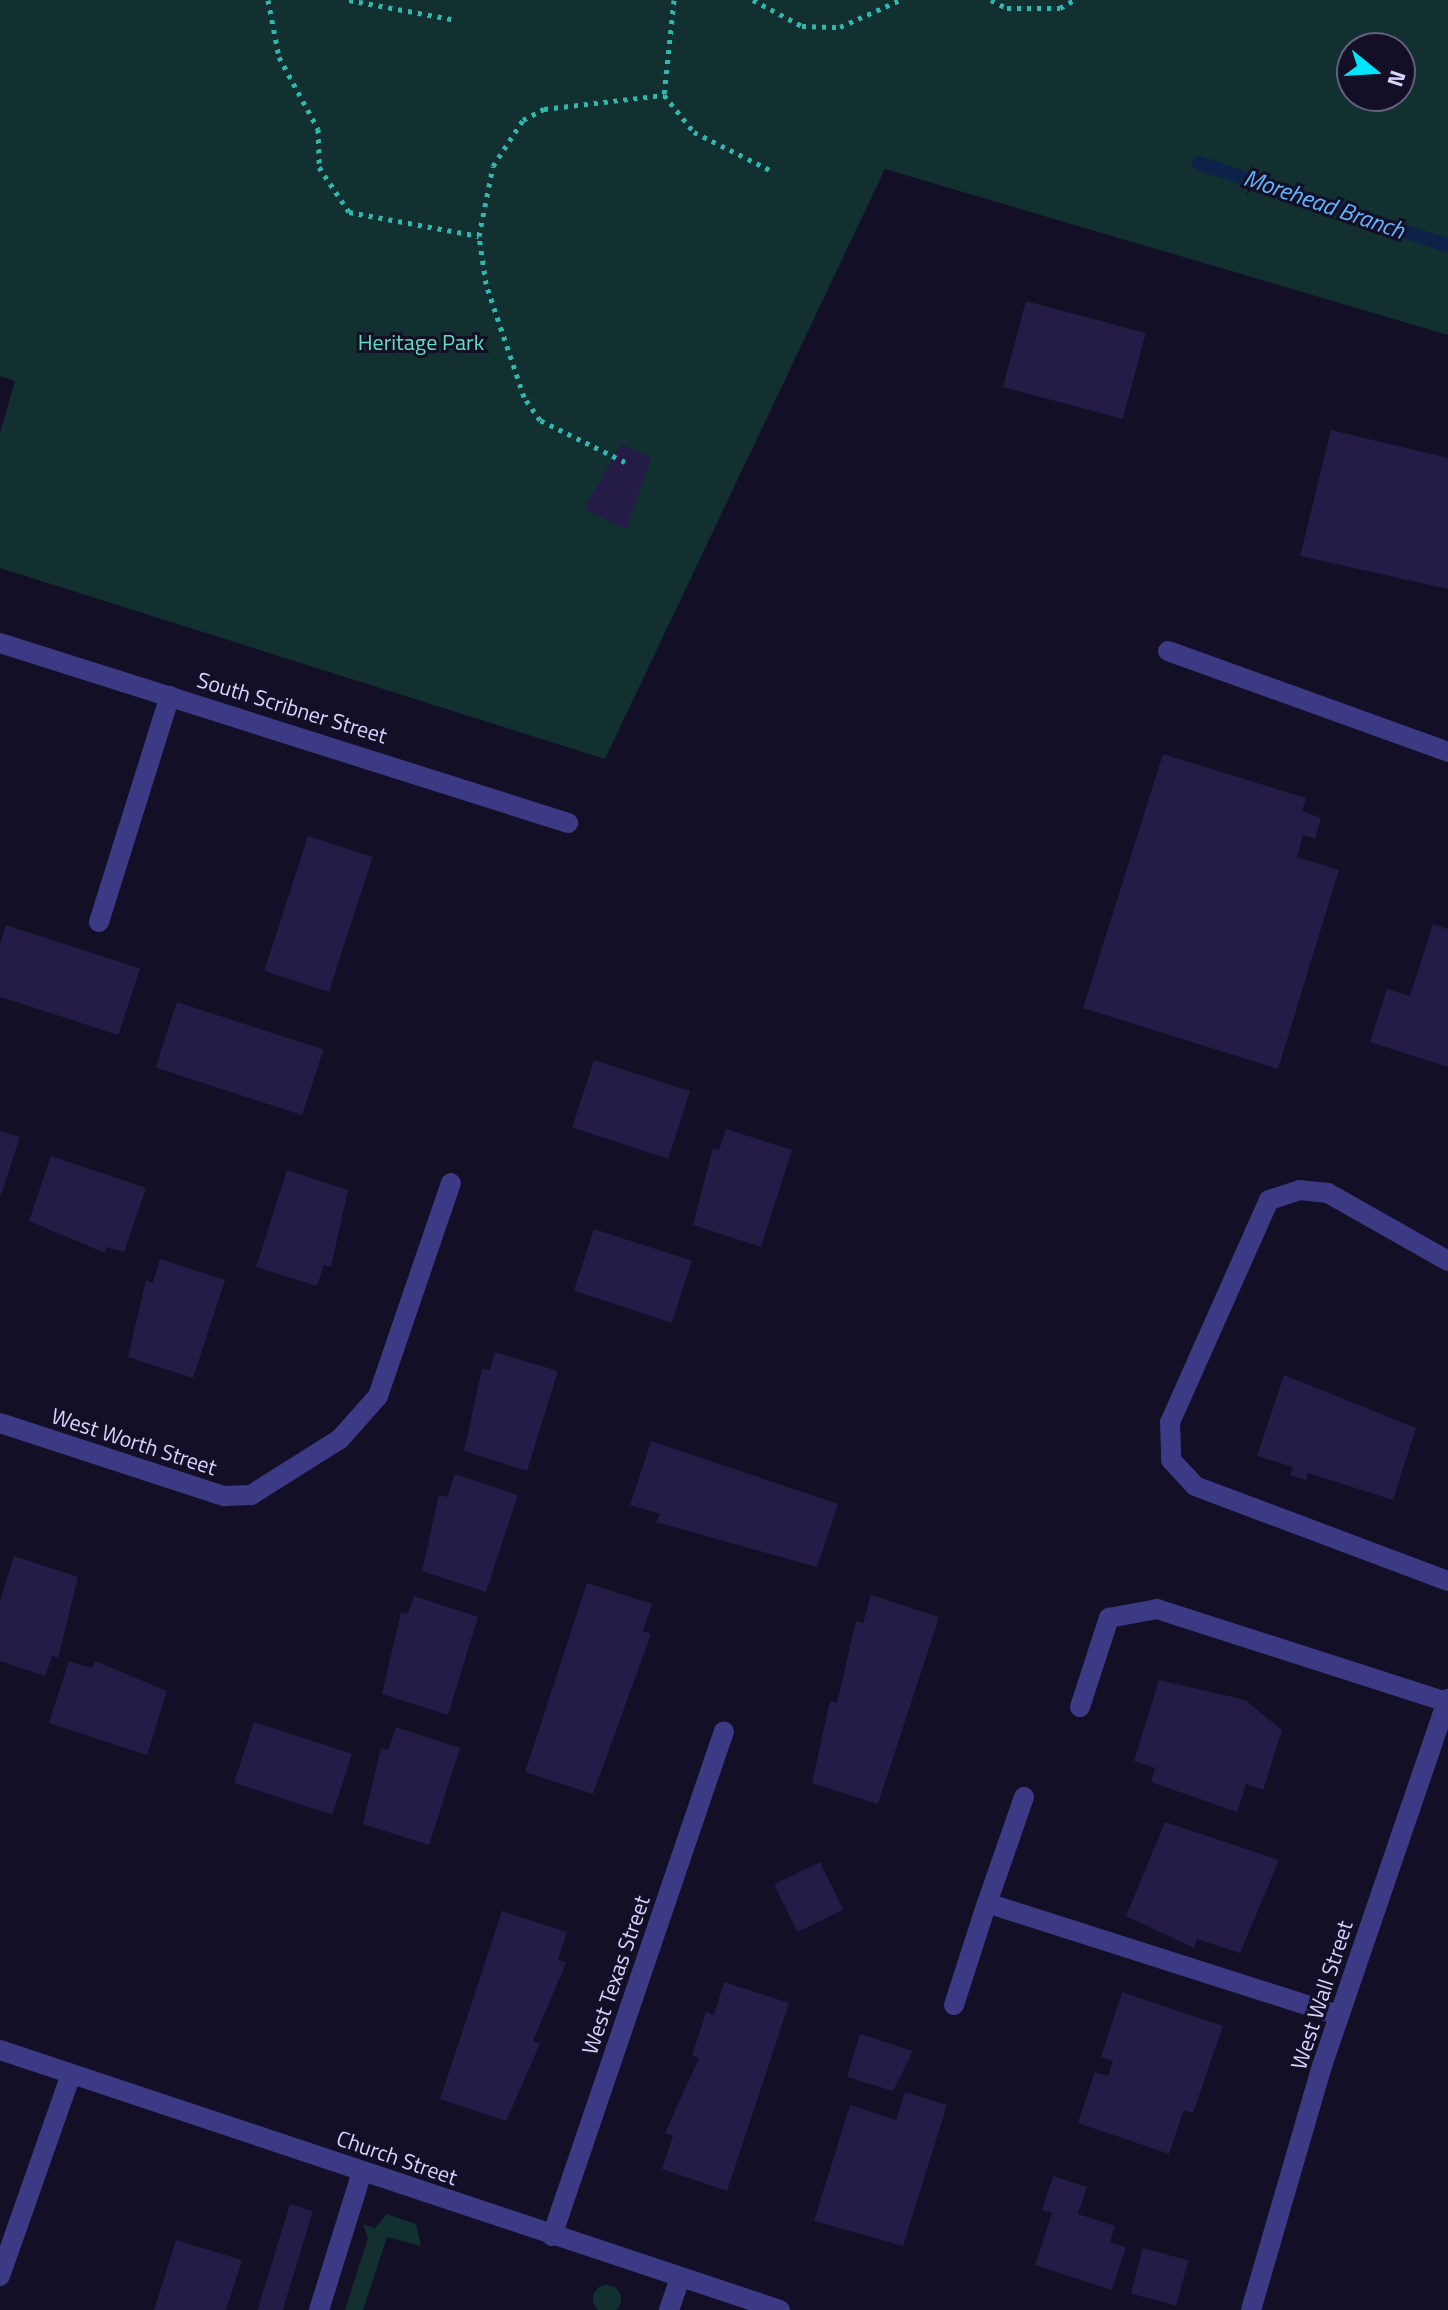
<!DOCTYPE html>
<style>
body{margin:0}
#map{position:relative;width:1448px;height:2310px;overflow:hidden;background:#130f26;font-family:"Titillium Web",sans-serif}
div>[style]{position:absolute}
.green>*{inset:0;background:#12302f}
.round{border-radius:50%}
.stream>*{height:14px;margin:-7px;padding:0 7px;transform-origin:7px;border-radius:7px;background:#0c2248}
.building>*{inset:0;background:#241b47;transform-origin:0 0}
.path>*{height:5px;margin-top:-2.5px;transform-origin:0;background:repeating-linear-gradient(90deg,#2fb8b0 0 4px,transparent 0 10px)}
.service>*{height:20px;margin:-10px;padding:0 10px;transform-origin:10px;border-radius:10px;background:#3d3a85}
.minor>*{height:20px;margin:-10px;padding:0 10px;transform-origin:10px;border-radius:10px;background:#3d3a85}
.tertiary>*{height:20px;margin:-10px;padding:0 10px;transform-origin:10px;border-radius:10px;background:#3d3a85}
span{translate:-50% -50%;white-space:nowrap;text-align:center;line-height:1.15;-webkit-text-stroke:6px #130f26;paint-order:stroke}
.park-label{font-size:22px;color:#5fe0c0}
.street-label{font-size:22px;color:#d9d4ff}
.water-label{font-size:24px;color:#62b6ff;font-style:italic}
.north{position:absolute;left:1336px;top:32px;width:80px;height:80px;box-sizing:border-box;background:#130f26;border:2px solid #625e7d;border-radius:50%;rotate:108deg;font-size:22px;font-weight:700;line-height:32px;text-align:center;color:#d9d4ff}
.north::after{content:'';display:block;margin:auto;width:28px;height:36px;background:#00e5ff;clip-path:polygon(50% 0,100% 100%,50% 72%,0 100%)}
</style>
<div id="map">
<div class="green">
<div style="clip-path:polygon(evenodd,0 0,1448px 0,1448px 335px,885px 169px,605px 759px,0 568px,0 433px,15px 381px,0 376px,0 0,1352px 48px,1400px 48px,1400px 96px,1352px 96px,1352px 48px)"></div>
<div style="clip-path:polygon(387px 2214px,416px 2224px,421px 2246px,387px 2237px,363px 2310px,345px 2310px,368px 2238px,363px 2224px,375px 2228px)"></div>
<div class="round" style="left:593px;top:2285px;width:28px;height:28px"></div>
</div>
<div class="stream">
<div style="left:1199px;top:163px;width:262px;rotate:18.4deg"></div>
</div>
<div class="building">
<div style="left:1026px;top:301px;width:124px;height:89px;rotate:15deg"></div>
<div style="clip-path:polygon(1331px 430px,1448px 458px,1448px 589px,1300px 556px)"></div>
<div style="clip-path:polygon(621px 444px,651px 458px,626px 529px,584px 509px)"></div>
<div style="clip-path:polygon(1163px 754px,1306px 798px,1302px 811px,1321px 818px,1315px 839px,1303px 835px,1297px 857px,1339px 870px,1278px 1069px,1083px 1008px)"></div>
<div style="left:308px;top:836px;width:68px;height:142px;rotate:18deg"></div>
<div style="clip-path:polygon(1433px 924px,1448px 929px,1448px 1067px,1370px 1042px,1387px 989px,1410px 996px)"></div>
<div style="left:6px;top:925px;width:141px;height:70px;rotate:18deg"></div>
<div style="left:177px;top:1002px;width:154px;height:69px;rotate:18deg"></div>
<div style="left:594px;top:1060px;width:101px;height:71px;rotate:18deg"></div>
<div style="clip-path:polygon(726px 1129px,792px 1150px,761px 1247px,693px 1225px,713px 1148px,719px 1150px)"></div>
<div style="clip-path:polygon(0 1131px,20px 1137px,1px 1196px,0 1196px)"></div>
<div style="clip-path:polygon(51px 1156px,146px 1188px,124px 1252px,106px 1247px,105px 1253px,29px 1221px)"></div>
<div style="clip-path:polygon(287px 1170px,348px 1190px,331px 1267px,324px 1265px,317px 1286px,256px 1267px)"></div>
<div style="left:594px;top:1229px;width:103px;height:65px;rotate:18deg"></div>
<div style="clip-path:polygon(160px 1259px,225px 1280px,193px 1378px,128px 1357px,146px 1280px,153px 1283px)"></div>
<div style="clip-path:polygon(495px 1352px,558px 1371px,527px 1471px,464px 1451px,482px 1369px,490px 1370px)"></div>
<div style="clip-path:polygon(1284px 1375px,1416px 1428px,1393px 1500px,1308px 1473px,1306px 1480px,1290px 1475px,1293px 1467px,1257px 1456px)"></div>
<div style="clip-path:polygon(651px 1441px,838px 1504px,817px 1567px,656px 1522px,660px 1514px,630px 1505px)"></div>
<div style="clip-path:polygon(455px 1474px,518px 1495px,486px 1592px,422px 1571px,439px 1495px,447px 1497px)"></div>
<div style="clip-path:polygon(14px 1556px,78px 1577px,58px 1658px,52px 1656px,45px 1676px,0 1661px,0 1601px)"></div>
<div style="clip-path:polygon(587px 1583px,652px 1604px,643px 1631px,651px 1634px,593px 1794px,525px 1772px)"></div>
<div style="clip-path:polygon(871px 1595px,939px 1617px,878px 1804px,812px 1783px,830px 1701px,837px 1703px,856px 1621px,863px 1623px)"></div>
<div style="clip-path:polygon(414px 1596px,478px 1617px,448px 1715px,382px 1694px,401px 1612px,408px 1614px)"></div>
<div style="clip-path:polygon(69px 1661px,92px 1668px,95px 1661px,167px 1691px,147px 1755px,49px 1723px)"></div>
<div style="clip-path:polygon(1159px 1680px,1245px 1700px,1282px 1730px,1263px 1790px,1246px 1784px,1237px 1812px,1151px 1782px,1155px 1768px,1134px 1761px)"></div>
<div style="left:254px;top:1722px;width:103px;height:64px;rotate:18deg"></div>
<div style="clip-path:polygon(396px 1727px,460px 1748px,429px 1845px,363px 1824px,381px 1748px,388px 1750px)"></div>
<div style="clip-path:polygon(1165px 1822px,1279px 1860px,1240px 1953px,1197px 1939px,1194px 1948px,1126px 1916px)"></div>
<div style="left:820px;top:1862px;width:53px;height:51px;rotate:64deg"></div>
<div style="clip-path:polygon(502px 1911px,567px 1932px,558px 1960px,566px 1963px,533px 2041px,540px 2044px,506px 2121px,440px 2099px)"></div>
<div style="clip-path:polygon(724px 1982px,789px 2003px,727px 2191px,662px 2169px,673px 2136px,665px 2133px,699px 2058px,692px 2055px,706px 2012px,714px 2015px)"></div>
<div style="clip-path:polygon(1122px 1992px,1223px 2026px,1193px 2113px,1184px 2110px,1169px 2154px,1078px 2123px,1095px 2072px,1108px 2076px,1113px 2061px,1101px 2057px)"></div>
<div style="clip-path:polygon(860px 2034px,913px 2051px,893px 2091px,847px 2077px)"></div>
<div style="clip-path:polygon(905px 2092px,947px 2105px,903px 2246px,814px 2221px,850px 2105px,896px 2120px)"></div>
<div style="clip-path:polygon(1053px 2176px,1087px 2187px,1078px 2214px,1115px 2226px,1110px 2242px,1126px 2247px,1112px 2290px,1035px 2265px,1052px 2213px,1042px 2210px)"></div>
<div style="left:290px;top:2204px;width:24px;height:111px;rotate:17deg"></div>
<div style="clip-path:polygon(176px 2240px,242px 2260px,226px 2310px,154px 2310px)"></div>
<div style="left:1143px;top:2248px;width:47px;height:47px;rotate:15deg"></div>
</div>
<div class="path">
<div style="left:268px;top:0;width:58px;rotate:79.1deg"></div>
<div style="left:279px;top:57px;width:82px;rotate:61.6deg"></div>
<div style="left:318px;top:129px;width:38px;rotate:88deg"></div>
<div style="left:319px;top:167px;width:54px;rotate:56.3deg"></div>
<div style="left:349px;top:212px;width:132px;rotate:10.5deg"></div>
<div style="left:349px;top:0;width:109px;rotate:10.6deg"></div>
<div style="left:674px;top:0;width:96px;rotate:96deg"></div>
<div style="left:664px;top:95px;width:48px;rotate:51deg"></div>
<div style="left:694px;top:132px;width:87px;rotate:26.6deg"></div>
<div style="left:753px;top:0;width:55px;rotate:28deg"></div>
<div style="left:802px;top:26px;width:38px;rotate:2deg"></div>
<div style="left:840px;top:27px;width:66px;rotate:-24.2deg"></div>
<div style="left:991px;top:0;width:18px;rotate:27deg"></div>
<div style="left:1007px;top:8px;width:53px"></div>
<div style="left:1060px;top:8px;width:16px;rotate:-30deg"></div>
<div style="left:625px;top:462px;width:95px;rotate:-153.7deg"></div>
<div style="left:540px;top:420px;width:28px;rotate:-125deg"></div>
<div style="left:524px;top:397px;width:119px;rotate:-108.6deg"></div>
<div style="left:486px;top:284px;width:49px;rotate:-98.3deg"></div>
<div style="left:479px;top:236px;width:71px;rotate:-78.7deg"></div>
<div style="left:493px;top:166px;width:55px;rotate:-56.9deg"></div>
<div style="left:523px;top:120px;width:24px;rotate:-28deg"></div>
<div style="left:544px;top:109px;width:121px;rotate:-6.7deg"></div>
</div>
<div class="service">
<div style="left:1168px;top:651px;width:298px;rotate:19.8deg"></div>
<div style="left:99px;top:922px;width:237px;rotate:-72.6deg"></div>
<div style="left:1448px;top:1261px;width:138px;rotate:-150.5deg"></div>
<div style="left:1328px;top:1193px;width:28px;rotate:-174deg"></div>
<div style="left:1300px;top:1190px;width:33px;rotate:162deg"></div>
<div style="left:1269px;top:1200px;width:243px;rotate:114deg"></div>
<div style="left:1170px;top:1422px;width:38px;rotate:88deg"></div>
<div style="left:1171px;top:1460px;width:35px;rotate:47deg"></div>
<div style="left:1195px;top:1486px;width:270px;rotate:20.6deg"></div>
<div style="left:1080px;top:1707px;width:94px;rotate:-72deg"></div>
<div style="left:1109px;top:1618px;width:49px;rotate:-10.6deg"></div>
<div style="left:1157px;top:1609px;width:305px;rotate:17.8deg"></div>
<div style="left:1024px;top:1797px;width:112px;rotate:109.2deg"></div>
<div style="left:987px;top:1903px;width:369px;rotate:17.7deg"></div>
<div style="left:954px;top:2005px;width:107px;rotate:-72.1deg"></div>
<div style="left:0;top:2276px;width:214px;rotate:-70.6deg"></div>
<div style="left:319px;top:2310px;width:145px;rotate:-72.7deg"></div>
</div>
<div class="minor">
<div style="left:0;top:643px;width:596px;rotate:17.58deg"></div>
<div style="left:0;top:1423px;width:236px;rotate:18.1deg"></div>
<div style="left:224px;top:1496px;width:27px;rotate:-2deg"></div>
<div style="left:251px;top:1495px;width:105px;rotate:-32.2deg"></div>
<div style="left:340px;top:1439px;width:57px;rotate:-48.5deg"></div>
<div style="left:378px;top:1396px;width:225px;rotate:-71.1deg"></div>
<div style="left:0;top:2050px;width:822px;rotate:18.43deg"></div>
<div style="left:552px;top:2236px;width:533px;rotate:-71.19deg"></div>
<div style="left:669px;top:2310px;width:34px;rotate:-71deg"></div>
</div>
<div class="tertiary">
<div style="left:1251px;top:2310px;width:254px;rotate:-73.8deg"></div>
<div style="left:1322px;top:2066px;width:388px;rotate:-71.1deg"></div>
</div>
<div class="park-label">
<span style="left:421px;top:343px">Heritage Park</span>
</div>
<div class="street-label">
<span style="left:292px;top:708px;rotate:17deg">South Scribner Street</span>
<span style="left:134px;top:1442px;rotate:18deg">West Worth Street</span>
<span style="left:616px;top:1975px;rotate:-71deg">West Texas Street</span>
<span style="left:1322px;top:1995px;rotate:-72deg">West Wall Street</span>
<span style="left:397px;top:2158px;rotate:19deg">Church Street</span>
</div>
<div class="water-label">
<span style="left:1324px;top:204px;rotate:19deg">Morehead Branch</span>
</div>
<div class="north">N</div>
</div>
